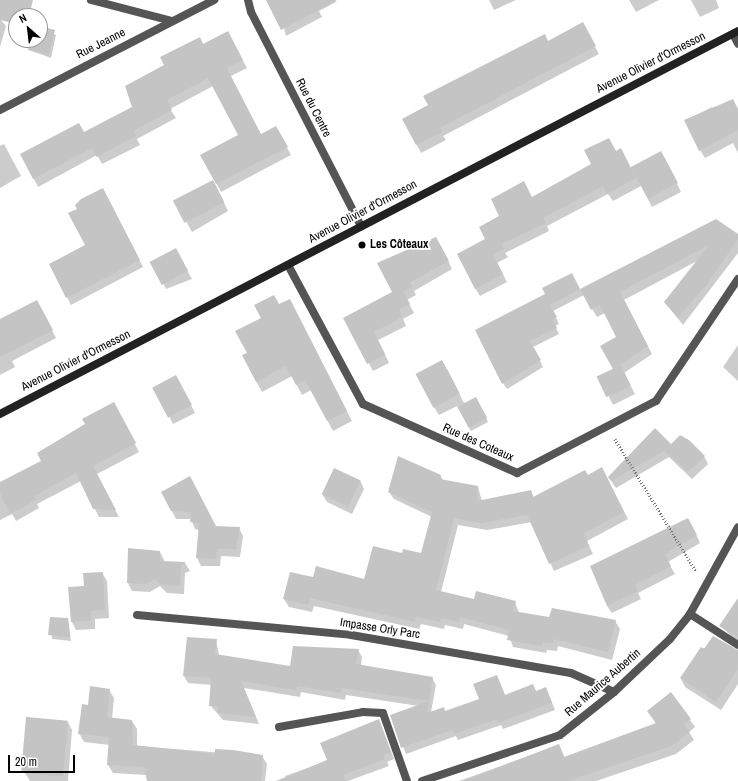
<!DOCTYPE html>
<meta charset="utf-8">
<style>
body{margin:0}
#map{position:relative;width:738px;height:781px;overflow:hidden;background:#fff;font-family:"Archivo Narrow",sans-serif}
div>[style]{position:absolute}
.shadow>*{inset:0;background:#0003}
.building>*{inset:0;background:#c4c4c4;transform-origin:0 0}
.path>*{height:2.5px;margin-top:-1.25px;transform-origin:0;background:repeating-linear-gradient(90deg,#777 0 1px,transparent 0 3px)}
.service>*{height:8px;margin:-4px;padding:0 4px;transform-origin:4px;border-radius:4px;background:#555}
.minor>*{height:8px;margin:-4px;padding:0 4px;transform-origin:4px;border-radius:4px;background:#555}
.secondary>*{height:8px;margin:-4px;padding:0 4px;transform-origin:4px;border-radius:4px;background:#222}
.dots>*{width:11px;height:11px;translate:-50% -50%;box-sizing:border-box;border:2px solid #fff;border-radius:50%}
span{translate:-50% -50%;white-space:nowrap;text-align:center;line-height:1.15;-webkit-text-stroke:3.5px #fff;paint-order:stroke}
.street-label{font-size:12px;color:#000}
.poi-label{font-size:12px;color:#000;font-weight:700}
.left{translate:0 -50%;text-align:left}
.north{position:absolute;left:8px;top:8px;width:40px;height:40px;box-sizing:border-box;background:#fff;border:1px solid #999;border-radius:50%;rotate:332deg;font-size:11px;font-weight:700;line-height:16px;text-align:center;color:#000}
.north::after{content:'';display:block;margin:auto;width:14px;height:18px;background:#000;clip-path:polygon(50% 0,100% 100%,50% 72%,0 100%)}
.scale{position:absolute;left:8px;top:755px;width:67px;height:18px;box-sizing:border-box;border:2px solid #000;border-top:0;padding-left:5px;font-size:12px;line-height:14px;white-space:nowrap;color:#000;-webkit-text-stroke:3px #fff;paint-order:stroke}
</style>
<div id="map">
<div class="shadow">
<div style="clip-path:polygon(277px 0,335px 0,336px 2px,319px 11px,322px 17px,286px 36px)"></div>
<div style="clip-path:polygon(489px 0,516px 0,494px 10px)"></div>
<div style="clip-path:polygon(629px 0,659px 0,636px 12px)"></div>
<div style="clip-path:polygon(691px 0,716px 0,719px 8px,700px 17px)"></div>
<div style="clip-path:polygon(0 19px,6px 26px,0 47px)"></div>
<div style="clip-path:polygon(40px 28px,56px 35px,51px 58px,29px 50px,31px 40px,40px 40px)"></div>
<div style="clip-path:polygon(587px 32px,599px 54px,443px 136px,446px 140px,421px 153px,403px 119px,548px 42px)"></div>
<div style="clip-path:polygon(232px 40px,247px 68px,231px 76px,261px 135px,280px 135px,291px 155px,221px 192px,201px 155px,239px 135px,213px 86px,170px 109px,176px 118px,137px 139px,140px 145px,102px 164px,97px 155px,38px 187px,21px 154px,84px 133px,133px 108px,203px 45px)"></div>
<div style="clip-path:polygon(712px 107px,714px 110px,738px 110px,738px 153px,733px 143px,705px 158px,700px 150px,685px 121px)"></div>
<div style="clip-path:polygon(4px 144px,21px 176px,0 188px,0 146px)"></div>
<div style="clip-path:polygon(616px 152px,630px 168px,661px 152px,681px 192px,652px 207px,641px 186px,613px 201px,608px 194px,547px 226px,549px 231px,505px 253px,508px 257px,497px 263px,507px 282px,480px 296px,475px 288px,487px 239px,532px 198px)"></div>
<div style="clip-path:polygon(217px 189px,228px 211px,192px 232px,175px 201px)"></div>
<div style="clip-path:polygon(107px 197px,143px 267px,71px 305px,67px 297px)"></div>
<div style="clip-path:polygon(716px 220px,738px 235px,738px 253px,683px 325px,665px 302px,697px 261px,624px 300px,652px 354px,624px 373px,635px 394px,613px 405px,609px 397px,614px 370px,601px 346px,617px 337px,605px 313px,597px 317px,584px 295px,553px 311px,559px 324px,555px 326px,559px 334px,533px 347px,543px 367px,507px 389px,503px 383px,546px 295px,571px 274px,580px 290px)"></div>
<div style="clip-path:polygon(441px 246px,452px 269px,414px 291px,416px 295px,407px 300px,414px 313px,403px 319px,406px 326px,378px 340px,389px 363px,373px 371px,344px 318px,393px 292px)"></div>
<div style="clip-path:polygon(180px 258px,192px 279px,166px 289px,162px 281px)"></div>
<div style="clip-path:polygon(279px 306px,295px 311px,352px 421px,333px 431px,311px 390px,302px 395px,292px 376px,262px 392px,256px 381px,248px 353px,262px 318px)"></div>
<div style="clip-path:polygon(41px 309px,56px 338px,12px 361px,15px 367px,0 375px,0 335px)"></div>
<div style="clip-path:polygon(738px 345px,738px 381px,723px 367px)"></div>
<div style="clip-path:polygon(447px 369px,464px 403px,478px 402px,488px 422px,471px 431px,457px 406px,439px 415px,434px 407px)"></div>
<div style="clip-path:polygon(180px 384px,195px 413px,173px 424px,169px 416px)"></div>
<div style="clip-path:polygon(118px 411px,139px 452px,97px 474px,119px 517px,99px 517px,81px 481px,37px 504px,39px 508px,16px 521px,12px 514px,0 520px,0 483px,42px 461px)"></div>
<div style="clip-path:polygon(671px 445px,704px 456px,708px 464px,692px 479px,669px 457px,616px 488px,613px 484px,609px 477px)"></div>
<div style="clip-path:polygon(440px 475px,443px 480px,478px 487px,482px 501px,531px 491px,534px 498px,588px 476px,606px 476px,628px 519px,587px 541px,593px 554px,554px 571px,532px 522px,487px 530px,458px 525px,441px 592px,474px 600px,515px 602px,519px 613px,550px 618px,615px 621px,620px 629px,612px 660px,558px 646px,557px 651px,547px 650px,546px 653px,513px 647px,509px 636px,464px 624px,463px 629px,445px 625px,444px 629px,421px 624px,419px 629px,314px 606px,312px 612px,289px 607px,284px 599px,314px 578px,365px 580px,403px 554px,422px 554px,432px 517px,394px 499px,389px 492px)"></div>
<div style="clip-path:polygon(360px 480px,364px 489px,352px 514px,327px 502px,322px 494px)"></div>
<div style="clip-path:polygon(162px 492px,215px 527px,239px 528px,243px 536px,240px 557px,221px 556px,220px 566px,201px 566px,197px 558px,199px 530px,195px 529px,191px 519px,176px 519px)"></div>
<div style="clip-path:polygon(692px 526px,700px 543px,668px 562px,675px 574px,638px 593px,641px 599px,612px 613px,607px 606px)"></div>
<div style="clip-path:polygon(160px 552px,165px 562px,185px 563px,190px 571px,185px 573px,184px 594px,167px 593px,160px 586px,150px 592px,132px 591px,128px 583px)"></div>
<div style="clip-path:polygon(102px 573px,107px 581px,109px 618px,95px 619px,95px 629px,76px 630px,72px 622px,85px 587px)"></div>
<div style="clip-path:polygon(738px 600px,738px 643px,721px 626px)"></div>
<div style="clip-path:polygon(51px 618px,68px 619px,71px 641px,52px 639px)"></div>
<div style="clip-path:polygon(216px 640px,219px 655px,290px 667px,358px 650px,362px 657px,361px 666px,432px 678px,436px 685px,431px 712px,446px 712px,481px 700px,497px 676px,505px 696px,533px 686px,536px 692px,549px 695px,555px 710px,503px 729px,501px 725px,458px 740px,456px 736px,406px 754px,391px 716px,419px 706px,346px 695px,345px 700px,301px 692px,300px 697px,244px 688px,259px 724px,223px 720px,210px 705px,212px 685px,188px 683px,184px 676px)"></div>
<div style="clip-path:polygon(701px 648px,738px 650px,738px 684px,721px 710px,685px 687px,681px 679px)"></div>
<div style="clip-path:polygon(109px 690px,114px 698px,112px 719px,132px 721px,137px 729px,137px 746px,262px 756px,267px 764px,265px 781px,147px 781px,146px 775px,113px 773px,108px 765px,110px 745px,84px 742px,79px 733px,89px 706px)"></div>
<div style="clip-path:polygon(671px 694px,695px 727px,689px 732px,694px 740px,676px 754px,596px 781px,459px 781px,559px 745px,565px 758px,656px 724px,648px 711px)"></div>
<div style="clip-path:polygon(379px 720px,394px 759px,387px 762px,389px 766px,348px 781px,287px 781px,285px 776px,328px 761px)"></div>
<div style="clip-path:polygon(68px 722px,72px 730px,68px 781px,30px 781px,25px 773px)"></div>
</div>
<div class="building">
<div style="clip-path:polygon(0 0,33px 0,29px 16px,16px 16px,16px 24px,0 20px)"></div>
<div style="clip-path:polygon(266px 0,337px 0,281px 30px)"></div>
<div style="clip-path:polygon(583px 22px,596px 46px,440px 128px,442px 132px,416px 145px,402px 119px,428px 105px,423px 96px,545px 34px,548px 41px)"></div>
<div style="clip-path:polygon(40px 26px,55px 30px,49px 55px,28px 50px,30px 40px,40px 40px)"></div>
<div style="clip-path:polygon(228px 31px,243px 60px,227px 68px,230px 75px,261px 134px,276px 126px,288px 147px,216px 184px,200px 155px,238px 135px,208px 78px,167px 100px,172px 110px,133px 131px,136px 136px,96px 157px,92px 148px,33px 179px,20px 154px,79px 123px,84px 132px,132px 107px,125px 86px,164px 65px,160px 57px,200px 37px,203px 44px)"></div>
<div style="clip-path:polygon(733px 99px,738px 109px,738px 130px,699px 151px,684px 120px)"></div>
<div style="clip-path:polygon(609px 138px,616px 151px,621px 148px,636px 178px,607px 194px,603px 186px,543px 218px,546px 223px,501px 244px,504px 249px,493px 254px,503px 274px,475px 289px,457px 254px,485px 239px,479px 227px,499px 216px,491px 199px,524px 181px,532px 197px,591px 164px,584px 150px)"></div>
<div style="left:661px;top:151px;width:36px;height:34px;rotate:62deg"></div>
<div style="left:213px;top:180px;width:25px;height:45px;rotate:63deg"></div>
<div style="clip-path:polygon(103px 188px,140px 260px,66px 298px,49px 264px,85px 245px,68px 213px,77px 209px,75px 205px,81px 199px)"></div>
<div style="clip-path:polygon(716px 219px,738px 234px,738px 239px,708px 283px,678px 318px,664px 302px,709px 245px,620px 292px,648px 346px,613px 369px,600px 346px,616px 337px,600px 305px,591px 310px,580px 289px)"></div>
<div style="clip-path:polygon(436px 237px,449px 261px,410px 282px,413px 287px,403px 291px,410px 304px,399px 310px,402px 317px,374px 332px,385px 354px,367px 364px,343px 318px,392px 292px,377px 263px)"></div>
<div style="left:176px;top:248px;width:26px;height:30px;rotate:62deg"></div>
<div style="clip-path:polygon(572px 273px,580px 289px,550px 305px,557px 317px,553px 320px,557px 328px,530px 341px,541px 360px,502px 384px,475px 330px,545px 294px,542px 288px)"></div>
<div style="clip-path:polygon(274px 295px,279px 304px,290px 299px,347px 411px,327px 421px,305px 380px,296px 385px,286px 366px,256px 382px,242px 355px,247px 353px,235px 331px,261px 318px,254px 305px)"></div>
<div style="clip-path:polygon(37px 300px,53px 330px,0 357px,0 319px)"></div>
<div style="left:442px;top:360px;width:38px;height:30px;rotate:62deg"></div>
<div style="left:621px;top:365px;width:23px;height:27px;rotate:65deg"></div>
<div style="left:176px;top:375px;width:34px;height:27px;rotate:62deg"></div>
<div style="left:476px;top:397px;width:24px;height:21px;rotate:62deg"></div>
<div style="clip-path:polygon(114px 402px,136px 443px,93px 466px,116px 510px,93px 509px,76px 473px,34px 496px,36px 500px,10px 514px,0 493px,0 482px,41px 461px,37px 453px,85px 424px,82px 419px)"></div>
<div style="clip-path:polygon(655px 428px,671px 444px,680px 435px,689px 440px,705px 456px,688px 472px,664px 451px,611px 481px,608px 477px)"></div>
<div style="clip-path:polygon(398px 456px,441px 475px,440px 479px,478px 486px,477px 501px,531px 490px,533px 497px,585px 470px,588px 475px,602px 467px,624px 512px,584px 533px,589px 546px,549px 564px,527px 515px,482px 523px,454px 518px,436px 590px,474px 599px,476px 591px,516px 601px,513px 611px,549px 617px,552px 608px,616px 620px,608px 652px,554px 639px,553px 643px,543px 642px,542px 646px,507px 640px,509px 630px,460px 617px,459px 622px,441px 618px,440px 622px,416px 617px,415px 622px,310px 598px,308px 605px,283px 599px,290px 572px,313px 577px,316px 566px,364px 579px,373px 546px,402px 553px,403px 549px,421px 553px,432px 512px,388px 492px)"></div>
<div style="left:334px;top:468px;width:29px;height:29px;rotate:25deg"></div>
<div style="clip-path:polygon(190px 476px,216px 526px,240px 527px,236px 549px,217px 549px,216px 559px,196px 558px,199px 523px,190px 522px,191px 512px,171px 511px,161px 492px)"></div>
<div style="clip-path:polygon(688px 518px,697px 535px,665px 554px,671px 566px,635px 585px,638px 591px,607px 606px,590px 566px)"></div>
<div style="clip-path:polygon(128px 548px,160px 551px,160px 561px,186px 562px,181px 565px,180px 586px,161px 585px,155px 579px,145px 584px,127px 583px)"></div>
<div style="clip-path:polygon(103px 572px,105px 610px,91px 611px,91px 621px,71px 622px,68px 587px,84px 586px,83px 573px)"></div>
<div style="clip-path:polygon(738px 598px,738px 638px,719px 626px)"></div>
<div style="clip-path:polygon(50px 617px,68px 618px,70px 637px,48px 635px)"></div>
<div style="clip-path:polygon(713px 636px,738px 650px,738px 669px,716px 702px,680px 678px,701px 647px,704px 649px)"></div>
<div style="clip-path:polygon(187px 637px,217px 639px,215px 654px,290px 666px,293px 646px,359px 649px,356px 664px,433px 677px,429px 701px,342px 688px,341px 693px,297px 686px,296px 690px,241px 681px,256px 717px,218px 713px,218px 706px,209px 706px,211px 678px,183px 676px)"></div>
<div style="clip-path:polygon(497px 675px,505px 695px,533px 684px,536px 691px,546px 687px,552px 703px,498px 723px,497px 719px,454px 734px,452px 730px,401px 748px,390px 715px,429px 701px,427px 713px,444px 707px,445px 711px,479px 699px,473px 684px)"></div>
<div style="clip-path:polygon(90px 686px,110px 689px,107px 717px,132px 720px,133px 745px,215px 754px,215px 749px,233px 750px,263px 755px,261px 781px,147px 781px,145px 767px,107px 765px,109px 737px,78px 734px,82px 704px,88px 705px)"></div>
<div style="clip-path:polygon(671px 692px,691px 719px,684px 724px,690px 732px,672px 746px,568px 781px,463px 781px,559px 744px,564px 757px,656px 723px,647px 711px)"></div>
<div style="left:26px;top:717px;width:42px;height:56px;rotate:5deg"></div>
<div style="clip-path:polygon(379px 719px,391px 752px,384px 755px,385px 759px,343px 775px,345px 781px,276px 781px,327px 760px,320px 743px)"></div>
</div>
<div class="path">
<div style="left:615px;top:439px;width:155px;rotate:58.5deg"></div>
</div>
<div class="service">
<div style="left:279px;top:727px;width:85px;rotate:-10.1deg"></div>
<div style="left:363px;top:712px;width:20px;rotate:3deg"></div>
<div style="left:383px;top:713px;width:72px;rotate:70.6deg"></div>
</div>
<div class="minor">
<div style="left:91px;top:0;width:84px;rotate:14.5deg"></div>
<div style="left:248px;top:0;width:12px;rotate:76deg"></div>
<div style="left:251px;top:12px;width:241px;rotate:62.8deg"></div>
<div style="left:733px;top:34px;width:11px;rotate:63deg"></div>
<div style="left:0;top:110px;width:241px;rotate:-27.2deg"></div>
<div style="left:288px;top:265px;width:158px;rotate:61.7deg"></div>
<div style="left:363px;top:404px;width:169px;rotate:24.1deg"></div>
<div style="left:517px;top:473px;width:157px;rotate:-27.4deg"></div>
<div style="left:656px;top:401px;width:147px;rotate:-56.1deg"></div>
<div style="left:690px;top:614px;width:57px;rotate:32.9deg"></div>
<div style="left:137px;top:615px;width:215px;rotate:5.3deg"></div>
<div style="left:351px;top:635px;width:223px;rotate:9.8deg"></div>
<div style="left:571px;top:673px;width:47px;rotate:23.8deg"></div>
<div style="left:422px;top:781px;width:145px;rotate:-18.4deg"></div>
<div style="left:560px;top:735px;width:69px;rotate:-38.5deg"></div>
<div style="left:614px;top:692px;width:77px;rotate:-43.4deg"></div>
<div style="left:670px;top:639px;width:32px;rotate:-51deg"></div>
<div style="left:690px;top:614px;width:99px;rotate:-61.1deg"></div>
</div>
<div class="secondary">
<div style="left:0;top:414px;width:831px;rotate:-27.43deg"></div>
</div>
<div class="dots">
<div style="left:362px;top:245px;background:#000"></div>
</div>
<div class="street-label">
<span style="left:101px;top:44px;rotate:-27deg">Rue Jeanne</span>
<span style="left:651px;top:63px;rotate:-27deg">Avenue Olivier d'Ormesson</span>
<span style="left:313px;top:108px;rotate:63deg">Rue du Centre</span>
<span style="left:363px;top:212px;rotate:-28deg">Avenue Olivier d'Ormesson</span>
<span style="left:76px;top:361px;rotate:-27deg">Avenue Olivier d'Ormesson</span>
<span style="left:478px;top:443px;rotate:24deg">Rue des Coteaux</span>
<span style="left:380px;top:629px;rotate:9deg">Impasse Orly Parc</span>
<span style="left:603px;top:683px;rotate:-41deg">Rue Maurice Aubertin</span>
</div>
<div class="poi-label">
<span class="left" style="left:370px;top:245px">Les Côteaux</span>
</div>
<div class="north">N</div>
<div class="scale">20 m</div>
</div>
